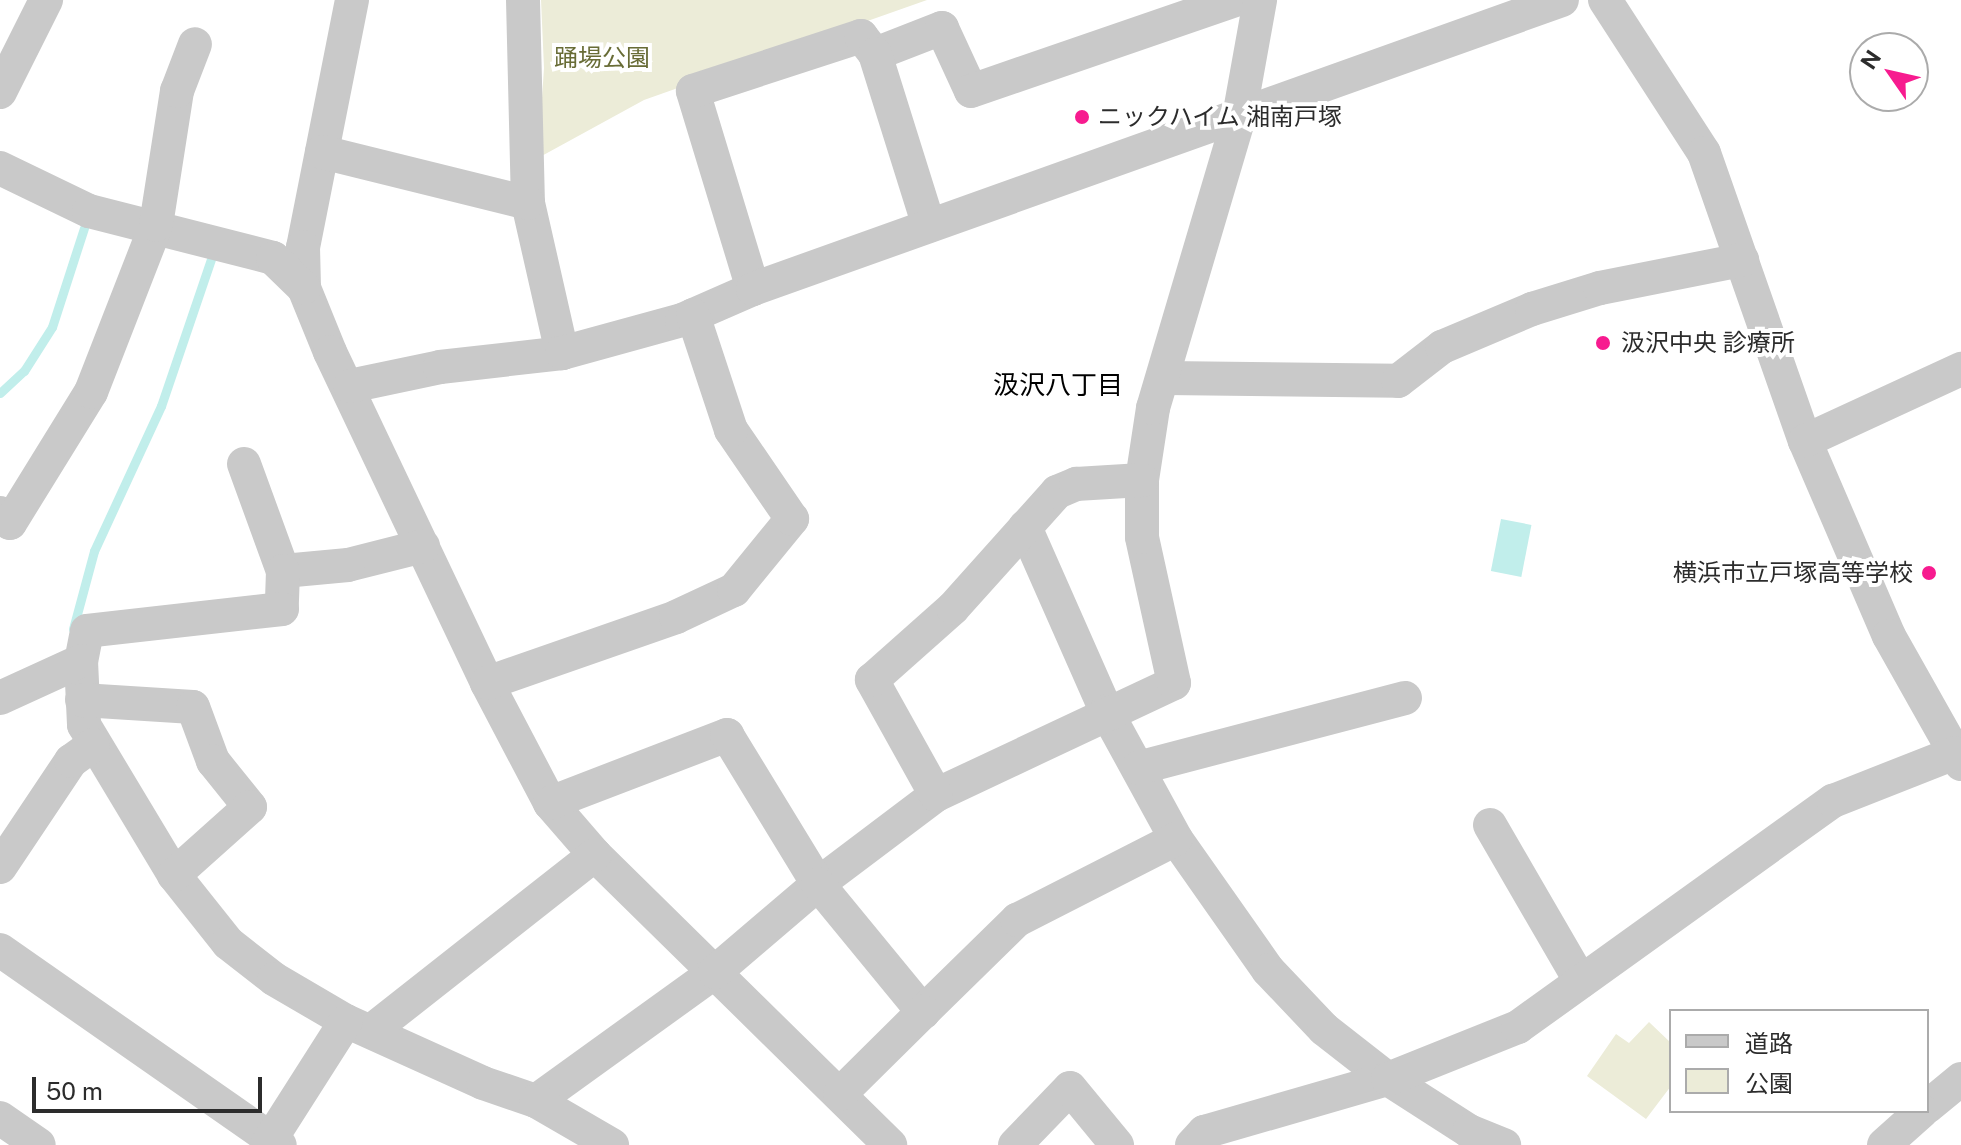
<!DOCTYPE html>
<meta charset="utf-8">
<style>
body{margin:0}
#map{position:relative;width:1961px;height:1145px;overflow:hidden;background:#fff;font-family:"Public Sans","Noto Sans JP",sans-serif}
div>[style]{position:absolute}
.green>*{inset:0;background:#ececd8}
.water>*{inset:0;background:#c1eeeb;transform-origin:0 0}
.stream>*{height:9px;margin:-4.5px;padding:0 4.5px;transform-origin:4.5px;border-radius:4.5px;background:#c1eeeb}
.minor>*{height:34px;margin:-17px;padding:0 17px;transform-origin:17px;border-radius:17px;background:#c9c9c9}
.dots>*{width:22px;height:22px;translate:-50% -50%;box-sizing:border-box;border:4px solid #fff;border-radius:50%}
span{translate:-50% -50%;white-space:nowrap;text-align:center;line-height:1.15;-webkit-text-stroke:8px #fff;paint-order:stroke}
.park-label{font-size:24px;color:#686c36}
.poi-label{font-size:24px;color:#2c2c2c}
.left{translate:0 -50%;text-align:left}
.right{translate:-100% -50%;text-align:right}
.neighbourhood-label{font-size:26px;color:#000}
.legend{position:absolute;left:1669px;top:1009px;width:260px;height:104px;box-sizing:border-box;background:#fff;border:2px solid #ababab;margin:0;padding:10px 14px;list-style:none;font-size:24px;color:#2c2c2c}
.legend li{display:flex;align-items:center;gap:16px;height:40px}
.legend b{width:40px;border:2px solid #ababab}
.north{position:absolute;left:1849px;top:32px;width:80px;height:80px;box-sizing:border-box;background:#fff;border:2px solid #ababab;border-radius:50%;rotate:304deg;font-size:22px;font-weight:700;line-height:32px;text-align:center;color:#2c2c2c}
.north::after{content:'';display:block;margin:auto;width:28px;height:36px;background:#f71b8f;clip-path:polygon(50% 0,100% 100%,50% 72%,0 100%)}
.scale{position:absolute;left:32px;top:1077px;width:230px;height:36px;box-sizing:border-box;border:4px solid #2c2c2c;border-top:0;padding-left:10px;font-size:24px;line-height:28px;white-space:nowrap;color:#2c2c2c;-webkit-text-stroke:6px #fff;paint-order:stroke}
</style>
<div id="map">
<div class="green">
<div style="clip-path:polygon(541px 0,927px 0,644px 100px,538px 158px,544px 68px)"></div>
<div style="clip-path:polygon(1649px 1022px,1671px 1043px,1671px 1086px,1646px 1119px,1587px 1076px,1616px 1034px,1629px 1043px)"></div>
</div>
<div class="water">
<div style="left:1501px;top:519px;width:31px;height:53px;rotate:11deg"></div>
</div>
<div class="stream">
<div style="left:0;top:393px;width:33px;rotate:-43deg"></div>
<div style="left:24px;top:371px;width:52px;rotate:-57.5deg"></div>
<div style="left:52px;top:327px;width:104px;rotate:-72.1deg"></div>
<div style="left:73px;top:629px;width:81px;rotate:-74.9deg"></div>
<div style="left:94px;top:551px;width:160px;rotate:-65.2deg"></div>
<div style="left:161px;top:406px;width:155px;rotate:-71.2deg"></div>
</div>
<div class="minor">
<div style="left:352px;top:0;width:252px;rotate:101.2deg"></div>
<div style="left:303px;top:247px;width:41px;rotate:88.6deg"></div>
<div style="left:304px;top:288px;width:69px;rotate:67.9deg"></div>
<div style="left:330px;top:352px;width:366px;rotate:64.6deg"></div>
<div style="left:487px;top:683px;width:136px;rotate:62.3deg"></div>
<div style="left:550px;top:803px;width:69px;rotate:49.1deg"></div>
<div style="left:595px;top:855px;width:414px;rotate:44.5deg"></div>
<div style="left:523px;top:0;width:203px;rotate:88.6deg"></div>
<div style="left:528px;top:203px;width:154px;rotate:77.2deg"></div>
<div style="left:1605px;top:0;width:182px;rotate:57.1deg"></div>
<div style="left:1704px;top:153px;width:305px;rotate:70.7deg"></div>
<div style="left:1805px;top:441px;width:212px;rotate:66.7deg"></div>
<div style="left:1889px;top:636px;width:147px;rotate:60.6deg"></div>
<div style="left:875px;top:54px;width:72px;rotate:-21.2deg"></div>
<div style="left:942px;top:28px;width:69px;rotate:65.3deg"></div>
<div style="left:971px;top:91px;width:279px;rotate:-19deg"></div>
<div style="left:0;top:92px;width:103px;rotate:-63.4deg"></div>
<div style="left:322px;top:152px;width:212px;rotate:13.9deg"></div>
<div style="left:0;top:168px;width:99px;rotate:25.8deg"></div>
<div style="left:89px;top:211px;width:190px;rotate:14.3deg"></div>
<div style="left:273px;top:258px;width:43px;rotate:44.1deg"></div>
<div style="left:753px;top:289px;width:207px;rotate:-106.9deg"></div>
<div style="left:693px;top:91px;width:177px;rotate:-18.1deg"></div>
<div style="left:861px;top:36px;width:23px;rotate:52deg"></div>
<div style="left:875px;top:54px;width:180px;rotate:72.6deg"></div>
<div style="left:1166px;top:378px;width:232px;rotate:0.7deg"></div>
<div style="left:1398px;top:381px;width:56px;rotate:-37.7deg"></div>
<div style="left:1442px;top:347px;width:98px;rotate:-22.9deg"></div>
<div style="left:1532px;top:309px;width:71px;rotate:-17.2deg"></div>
<div style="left:1600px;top:288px;width:145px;rotate:-11.2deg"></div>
<div style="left:350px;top:386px;width:92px;rotate:-11.9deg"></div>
<div style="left:440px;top:367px;width:123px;rotate:-6.5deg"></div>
<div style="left:562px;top:353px;width:124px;rotate:-15.4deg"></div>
<div style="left:682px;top:320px;width:77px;rotate:-23.6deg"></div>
<div style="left:753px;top:289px;width:859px;rotate:-19.66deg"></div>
<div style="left:1805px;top:441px;width:172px;rotate:-24.8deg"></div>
<div style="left:244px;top:464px;width:114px;rotate:70deg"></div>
<div style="left:0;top:513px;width:14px;rotate:45deg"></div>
<div style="left:10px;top:523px;width:154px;rotate:-58.3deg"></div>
<div style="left:91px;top:392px;width:179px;rotate:-68.7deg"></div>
<div style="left:156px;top:225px;width:136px;rotate:-81.1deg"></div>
<div style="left:177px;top:91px;width:50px;rotate:-69deg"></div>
<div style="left:1025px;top:527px;width:201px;rotate:66.2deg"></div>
<div style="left:1106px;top:711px;width:146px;rotate:61.3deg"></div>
<div style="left:1176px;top:839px;width:160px;rotate:54.9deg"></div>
<div style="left:1268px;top:970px;width:81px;rotate:46.5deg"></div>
<div style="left:1324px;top:1029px;width:81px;rotate:38deg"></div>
<div style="left:1388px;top:1079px;width:96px;rotate:32.7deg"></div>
<div style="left:1469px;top:1131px;width:38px;rotate:22deg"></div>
<div style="left:423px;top:546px;width:77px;rotate:165.8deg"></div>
<div style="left:348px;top:565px;width:65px;rotate:174.7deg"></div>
<div style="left:283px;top:571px;width:38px;rotate:92deg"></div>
<div style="left:282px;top:609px;width:196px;rotate:173.6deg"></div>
<div style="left:87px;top:631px;width:31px;rotate:101deg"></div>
<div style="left:81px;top:661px;width:64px;rotate:87.3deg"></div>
<div style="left:84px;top:725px;width:175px;rotate:59deg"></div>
<div style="left:174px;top:875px;width:87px;rotate:51.5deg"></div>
<div style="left:228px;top:943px;width:58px;rotate:38deg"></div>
<div style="left:274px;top:979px;width:83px;rotate:30.3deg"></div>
<div style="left:346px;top:1021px;width:150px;rotate:24.3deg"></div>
<div style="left:483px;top:1083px;width:56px;rotate:18.8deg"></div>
<div style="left:536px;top:1101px;width:221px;rotate:-35.8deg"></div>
<div style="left:715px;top:972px;width:135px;rotate:-40.5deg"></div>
<div style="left:818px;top:884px;width:148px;rotate:-37deg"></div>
<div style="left:936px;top:795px;width:263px;rotate:-25.2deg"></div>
<div style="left:1174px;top:683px;width:149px;rotate:-102.4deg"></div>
<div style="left:1142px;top:537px;width:57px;rotate:-90deg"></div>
<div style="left:1142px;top:480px;width:73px;rotate:-81.3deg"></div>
<div style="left:1153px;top:408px;width:303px;rotate:-73.5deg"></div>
<div style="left:1239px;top:117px;width:119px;rotate:-79.8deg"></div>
<div style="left:487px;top:683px;width:200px;rotate:-19.2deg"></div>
<div style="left:676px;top:617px;width:64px;rotate:-25deg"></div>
<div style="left:734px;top:590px;width:92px;rotate:-50.8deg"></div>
<div style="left:792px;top:519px;width:108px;rotate:-124.4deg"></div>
<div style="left:731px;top:430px;width:121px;rotate:-108.3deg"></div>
<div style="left:0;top:698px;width:89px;rotate:-24.6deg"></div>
<div style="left:82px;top:700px;width:111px;rotate:3.6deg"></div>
<div style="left:193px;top:707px;width:58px;rotate:69.7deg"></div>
<div style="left:213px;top:761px;width:59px;rotate:51.2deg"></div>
<div style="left:250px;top:807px;width:102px;rotate:138.2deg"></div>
<div style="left:1138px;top:768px;width:276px;rotate:-14.7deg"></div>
<div style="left:936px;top:795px;width:132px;rotate:-119.1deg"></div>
<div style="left:872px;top:680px;width:108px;rotate:-41.6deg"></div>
<div style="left:953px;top:608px;width:156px;rotate:-48.1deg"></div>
<div style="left:1057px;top:492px;width:21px;rotate:-23deg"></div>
<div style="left:1076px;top:484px;width:66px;rotate:-3.5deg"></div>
<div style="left:550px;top:803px;width:190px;rotate:-21deg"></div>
<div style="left:727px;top:735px;width:175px;rotate:58.6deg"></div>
<div style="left:818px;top:884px;width:166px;rotate:50.6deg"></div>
<div style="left:923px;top:1012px;width:132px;rotate:-44.4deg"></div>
<div style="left:1017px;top:920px;width:178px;rotate:-27deg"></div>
<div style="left:1490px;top:825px;width:181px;rotate:59.9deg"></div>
<div style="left:0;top:867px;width:128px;rotate:-56.2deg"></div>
<div style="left:71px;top:761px;width:27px;rotate:-36deg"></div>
<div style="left:0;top:950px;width:341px;rotate:34.9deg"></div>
<div style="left:371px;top:1031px;width:285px;rotate:-38.2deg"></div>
<div style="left:840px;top:1094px;width:117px;rotate:-44.7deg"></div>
<div style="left:536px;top:1101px;width:88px;rotate:30.1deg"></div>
<div style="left:1927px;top:1107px;width:44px;rotate:-39.5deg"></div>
<div style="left:0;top:1118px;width:47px;rotate:34.7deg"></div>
<div style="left:267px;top:1145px;width:147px;rotate:-57.5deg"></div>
<div style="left:1015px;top:1145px;width:79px;rotate:-46deg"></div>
<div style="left:1070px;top:1088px;width:74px;rotate:50.5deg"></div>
<div style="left:1192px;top:1145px;width:18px;rotate:-47deg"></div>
<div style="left:1204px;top:1132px;width:191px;rotate:-16.1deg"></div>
<div style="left:1388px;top:1079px;width:140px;rotate:-21.8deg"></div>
<div style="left:1518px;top:1027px;width:388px;rotate:-35.7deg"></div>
<div style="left:1833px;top:801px;width:131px;rotate:-21.5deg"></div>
<div style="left:1884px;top:1145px;width:51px;rotate:-41.8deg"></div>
</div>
<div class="dots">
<div style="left:1082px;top:117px;background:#f71b8f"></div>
<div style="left:1603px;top:343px;background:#f71b8f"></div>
<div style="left:1929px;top:573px;background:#f71b8f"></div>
</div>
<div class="park-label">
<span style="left:602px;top:58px">踊場公園</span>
</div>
<div class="poi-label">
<span class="left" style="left:1098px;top:117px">ニックハイム 湘南戸塚</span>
<span class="left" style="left:1621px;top:343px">汲沢中央 診療所</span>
<span class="right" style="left:1913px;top:573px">横浜市立戸塚高等学校</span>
</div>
<div class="neighbourhood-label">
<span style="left:1058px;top:385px">汲沢八丁目</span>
</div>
<ul class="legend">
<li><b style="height:10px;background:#c9c9c9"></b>道路</li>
<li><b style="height:22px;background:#ececd8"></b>公園</li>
</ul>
<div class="north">N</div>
<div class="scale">50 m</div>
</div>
